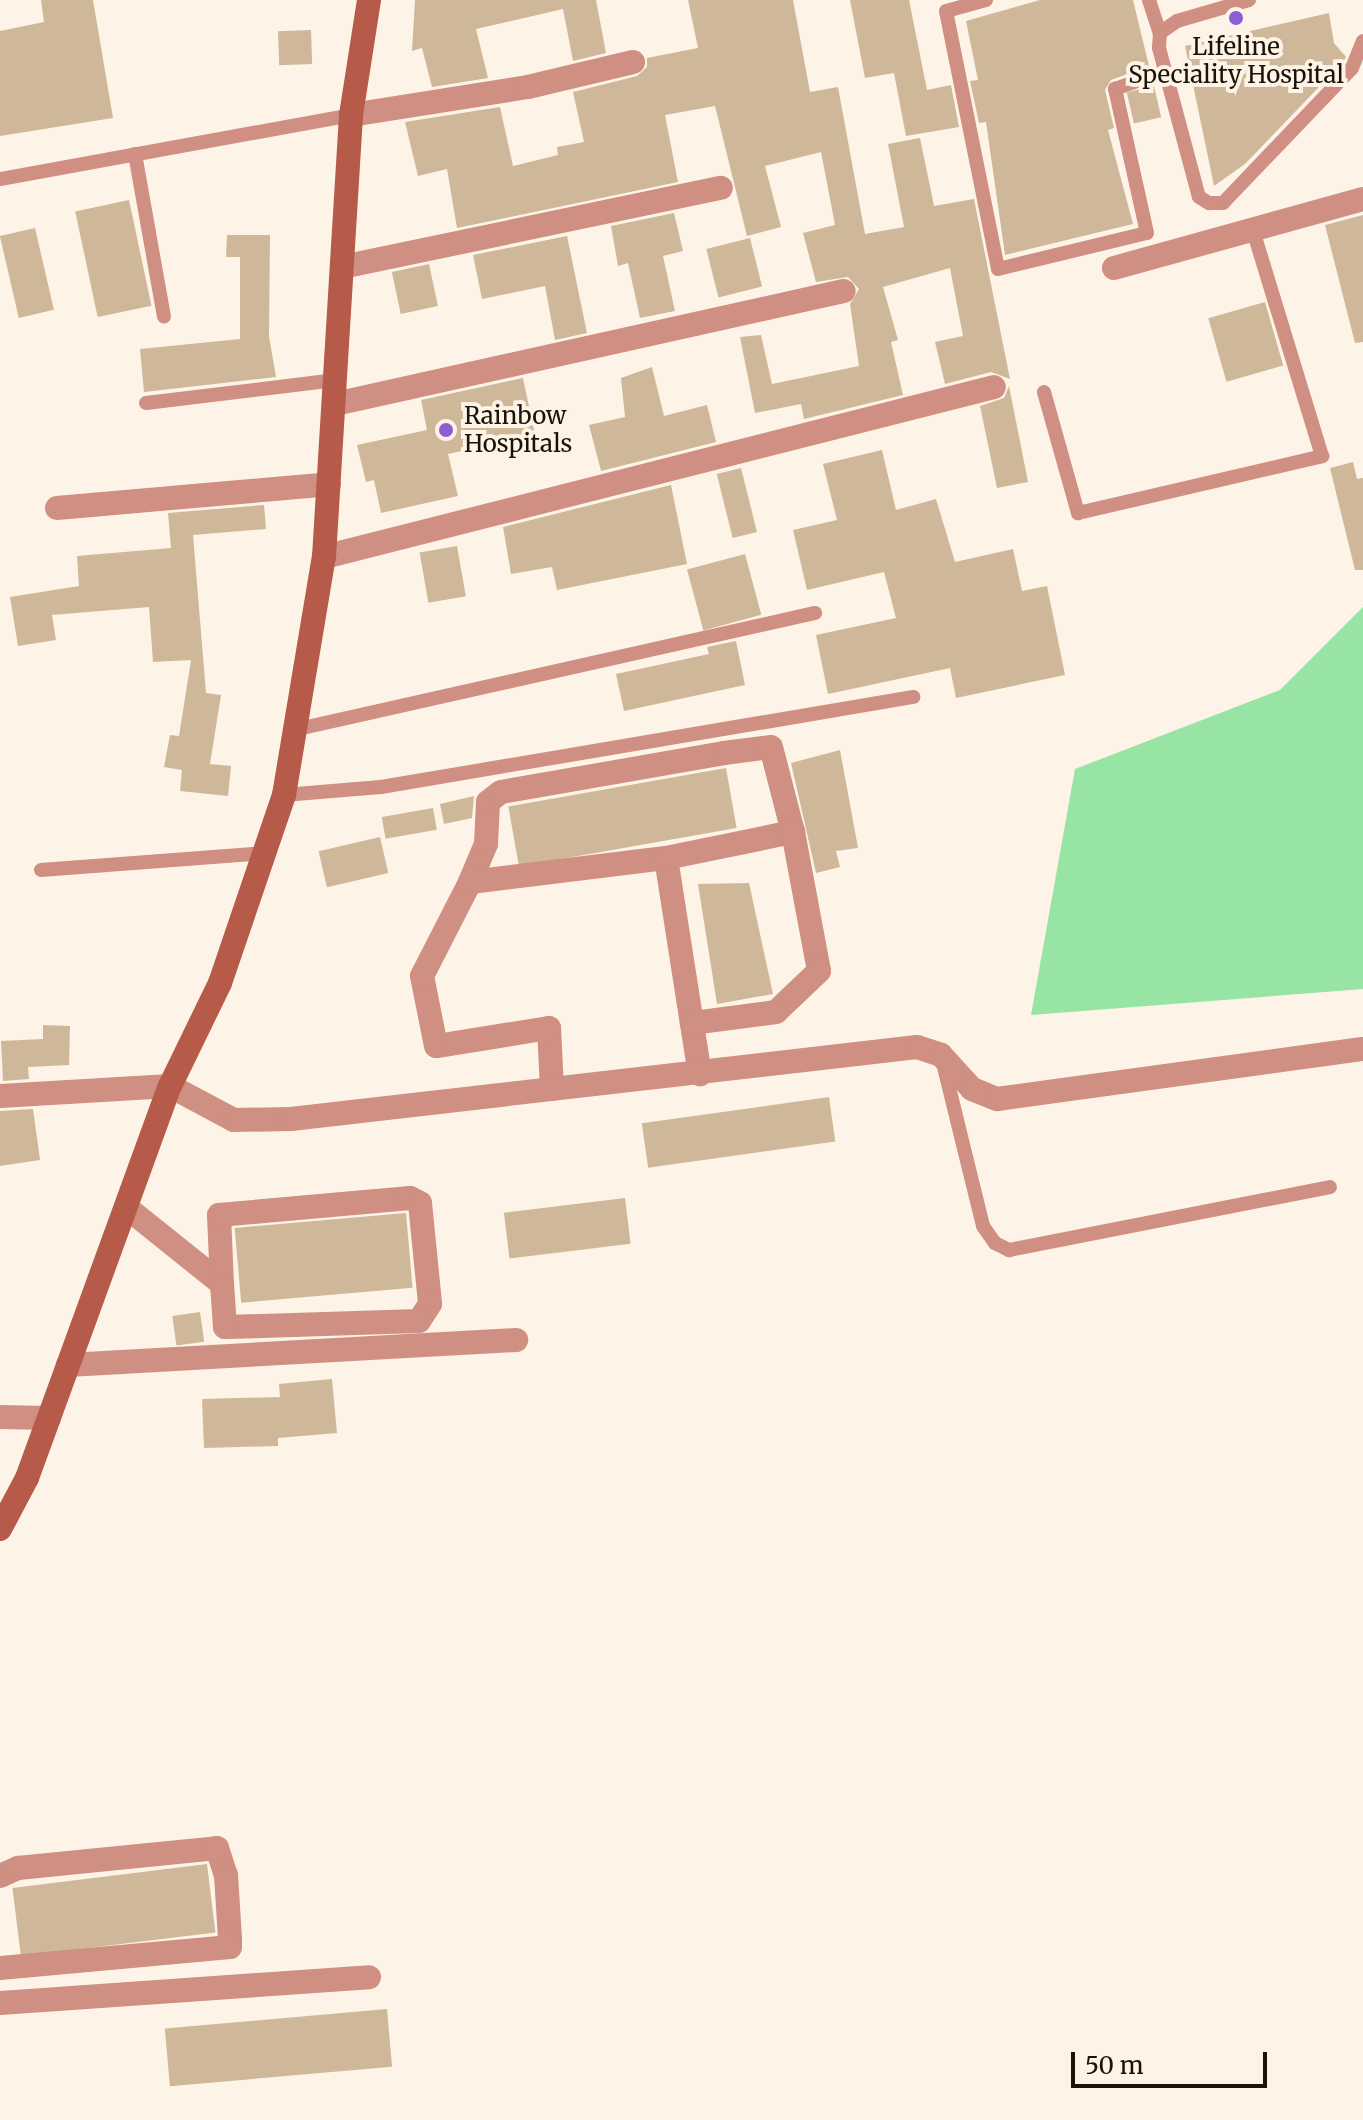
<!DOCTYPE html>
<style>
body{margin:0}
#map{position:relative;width:1363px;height:2120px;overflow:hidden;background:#fdf3e6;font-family:Merriweather,serif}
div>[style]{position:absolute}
.green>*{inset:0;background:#98e4a4}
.building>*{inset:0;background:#cfb899;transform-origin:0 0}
.lane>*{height:14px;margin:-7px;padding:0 7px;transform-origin:7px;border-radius:7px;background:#cf8f82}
.street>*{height:24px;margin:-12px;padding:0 12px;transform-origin:12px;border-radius:12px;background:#cf8f82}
.secondary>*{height:24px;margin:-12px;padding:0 12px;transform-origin:12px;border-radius:12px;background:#b65a4a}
.dots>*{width:22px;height:22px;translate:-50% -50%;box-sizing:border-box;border:4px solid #fdf3e6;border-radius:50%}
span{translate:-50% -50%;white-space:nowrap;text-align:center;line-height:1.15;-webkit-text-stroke:8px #fdf3e6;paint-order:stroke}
.poi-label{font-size:24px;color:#1c1308}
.left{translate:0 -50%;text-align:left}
.scale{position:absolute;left:1071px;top:2052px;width:196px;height:36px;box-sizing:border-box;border:4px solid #1c1308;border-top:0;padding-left:10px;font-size:24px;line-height:28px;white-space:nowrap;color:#1c1308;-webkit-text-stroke:6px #fdf3e6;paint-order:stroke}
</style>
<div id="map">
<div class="green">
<div style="clip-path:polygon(1363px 607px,1363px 989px,1031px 1015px,1075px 769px,1280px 690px)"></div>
</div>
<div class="building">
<div style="clip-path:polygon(41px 0,93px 0,113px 118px,0 136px,0 31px,44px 22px)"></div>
<div style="clip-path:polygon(415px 0,596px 0,606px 53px,573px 61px,563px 9px,476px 29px,488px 78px,432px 87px,422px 48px,412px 51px)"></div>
<div style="clip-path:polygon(688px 0,793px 0,810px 92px,838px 87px,865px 234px,904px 227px,888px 144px,920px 138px,934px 206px,974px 199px,1010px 379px,991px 372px,945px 384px,935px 342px,963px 336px,950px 268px,883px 287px,898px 340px,891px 342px,903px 395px,804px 419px,801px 404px,755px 413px,740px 337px,761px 335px,772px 384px,859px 366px,850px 304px,859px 289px,848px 277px,816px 282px,803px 233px,835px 225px,821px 152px,765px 166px,781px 227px,747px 236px,715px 106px,665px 115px,678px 182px,457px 228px,447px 169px,418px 176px,405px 122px,500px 107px,513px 166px,558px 155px,557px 147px,584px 142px,573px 92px,637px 76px,647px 67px,647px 58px,698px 48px)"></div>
<div style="clip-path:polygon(850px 0,909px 0,927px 90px,951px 85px,959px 127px,906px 136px,894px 73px,865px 78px)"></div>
<div style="clip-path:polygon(1040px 0,1133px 0,1149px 66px,1111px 80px,1105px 90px,1114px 128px,1108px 130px,1133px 224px,1005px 255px,986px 122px,979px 123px,970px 81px,978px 80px,966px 21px)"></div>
<div style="clip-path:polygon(1329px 13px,1334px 43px,1346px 57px,1343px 62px,1245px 164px,1214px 186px,1185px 46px)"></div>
<div style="left:311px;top:30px;width:34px;height:33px;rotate:88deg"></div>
<div style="left:1154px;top:86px;width:32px;height:28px;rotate:77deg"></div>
<div style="left:129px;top:200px;width:108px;height:55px;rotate:78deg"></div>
<div style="clip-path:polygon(674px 213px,683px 251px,663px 256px,675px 311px,640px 318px,628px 263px,618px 266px,611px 226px)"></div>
<div style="clip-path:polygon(1363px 215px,1363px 342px,1355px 343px,1325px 225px)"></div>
<div style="left:35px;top:228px;width:84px;height:36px;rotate:77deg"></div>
<div style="clip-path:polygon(227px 235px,270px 235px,269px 336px,276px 377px,144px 392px,140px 349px,240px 339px,240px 257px,226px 257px)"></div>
<div style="clip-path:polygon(567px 236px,587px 333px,555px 340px,545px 286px,482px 299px,473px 255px)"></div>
<div style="left:750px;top:238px;width:50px;height:45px;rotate:76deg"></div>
<div style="left:429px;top:264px;width:43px;height:38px;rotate:78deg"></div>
<div style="left:1265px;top:302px;width:66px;height:59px;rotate:74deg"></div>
<div style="clip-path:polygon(652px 367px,664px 416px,707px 405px,716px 442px,601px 471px,589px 425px,625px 417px,621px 378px)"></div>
<div style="clip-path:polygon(523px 378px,535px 435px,448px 454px,458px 496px,381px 513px,374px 480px,366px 482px,357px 445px,427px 430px,421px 400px)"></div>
<div style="clip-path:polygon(1009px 386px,1028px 482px,997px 488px,980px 406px,1004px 398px)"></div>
<div style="clip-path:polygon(882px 450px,896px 510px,936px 499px,955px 562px,1013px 549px,1022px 591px,1047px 586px,1065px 675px,956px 698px,950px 668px,828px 694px,816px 635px,896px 618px,884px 572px,807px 590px,793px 530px,837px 520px,823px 464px)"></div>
<div style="clip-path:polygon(1353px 462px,1357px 479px,1363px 478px,1363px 570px,1355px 570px,1330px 468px)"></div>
<div style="left:741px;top:468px;width:66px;height:25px;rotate:76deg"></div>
<div style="clip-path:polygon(671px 485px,687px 564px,557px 590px,552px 567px,511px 574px,503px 527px)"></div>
<div style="clip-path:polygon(264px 505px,266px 529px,193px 535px,206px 693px,221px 695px,210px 764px,231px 766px,228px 796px,180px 791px,182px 770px,164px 767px,170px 735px,179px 736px,191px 660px,153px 662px,149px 607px,52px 615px,56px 640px,18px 646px,10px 597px,79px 586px,77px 556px,171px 548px,168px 513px)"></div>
<div style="left:457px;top:546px;width:51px;height:38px;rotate:80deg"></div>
<div style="left:745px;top:554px;width:63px;height:60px;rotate:75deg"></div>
<div style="clip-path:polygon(736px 641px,745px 685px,624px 711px,616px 674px,709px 654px,707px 647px)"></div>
<div style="clip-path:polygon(840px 750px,858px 848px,836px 851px,840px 867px,816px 873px,791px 763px)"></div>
<div style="left:726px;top:768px;width:61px;height:221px;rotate:80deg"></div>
<div style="clip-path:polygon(474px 796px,472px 818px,444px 824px,440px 804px)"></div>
<div style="left:433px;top:808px;width:22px;height:52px;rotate:80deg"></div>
<div style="left:380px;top:837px;width:37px;height:63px;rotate:77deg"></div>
<div style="clip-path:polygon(749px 883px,773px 994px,717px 1004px,698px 884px)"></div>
<div style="clip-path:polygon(43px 1025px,70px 1026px,69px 1065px,28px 1067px,29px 1079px,3px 1081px,1px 1041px,43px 1039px)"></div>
<div style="left:829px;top:1097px;width:45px;height:189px;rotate:82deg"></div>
<div style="clip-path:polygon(33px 1109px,40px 1160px,0 1166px,0 1111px)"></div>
<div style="left:625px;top:1198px;width:46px;height:122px;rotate:83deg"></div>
<div style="left:406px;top:1213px;width:75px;height:172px;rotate:85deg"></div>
<div style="left:200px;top:1312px;width:30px;height:28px;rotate:82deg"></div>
<div style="clip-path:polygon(332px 1379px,337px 1433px,278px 1438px,278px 1446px,204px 1448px,202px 1399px,280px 1397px,279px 1384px)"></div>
<div style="left:207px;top:1864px;width:69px;height:196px;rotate:83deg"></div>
<div style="left:387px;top:2009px;width:58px;height:223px;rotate:85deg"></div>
</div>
<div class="lane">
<div style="left:986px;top:0;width:41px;rotate:164.6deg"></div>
<div style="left:946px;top:11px;width:263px;rotate:78.6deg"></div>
<div style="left:998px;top:269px;width:153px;rotate:-13.6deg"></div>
<div style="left:1147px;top:233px;width:148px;rotate:-102.5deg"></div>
<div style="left:1115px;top:89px;width:53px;rotate:-19.8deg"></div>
<div style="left:1149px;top:0;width:35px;rotate:72deg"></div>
<div style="left:1249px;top:0;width:75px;rotate:163.7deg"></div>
<div style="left:1177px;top:21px;width:21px;rotate:145deg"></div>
<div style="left:1160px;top:33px;width:15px;rotate:94deg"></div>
<div style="left:1159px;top:48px;width:154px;rotate:75deg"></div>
<div style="left:1199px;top:197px;width:12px;rotate:31deg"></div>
<div style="left:1209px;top:203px;width:14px"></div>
<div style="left:1223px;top:203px;width:187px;rotate:-46.3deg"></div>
<div style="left:1352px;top:68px;width:29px;rotate:-68deg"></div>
<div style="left:135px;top:154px;width:165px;rotate:79.9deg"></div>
<div style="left:0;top:179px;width:357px;rotate:-10.3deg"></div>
<div style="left:1044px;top:392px;width:126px;rotate:74.3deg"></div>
<div style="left:1078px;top:513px;width:251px;rotate:-13.1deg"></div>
<div style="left:1322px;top:456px;width:236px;rotate:-107deg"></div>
<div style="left:146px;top:403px;width:191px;rotate:-6.9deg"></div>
<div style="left:298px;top:729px;width:530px;rotate:-12.65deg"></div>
<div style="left:284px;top:795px;width:97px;rotate:-4.7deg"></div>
<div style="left:381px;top:787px;width:540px;rotate:-9.6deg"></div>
<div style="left:41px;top:870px;width:225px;rotate:-4.3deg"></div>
<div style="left:943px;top:1063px;width:168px;rotate:76.2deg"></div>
<div style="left:983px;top:1226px;width:21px;rotate:55deg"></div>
<div style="left:995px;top:1243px;width:16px;rotate:27deg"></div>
<div style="left:1009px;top:1250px;width:327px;rotate:-11.1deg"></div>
</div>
<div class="street">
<div style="left:351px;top:115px;width:179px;rotate:-9deg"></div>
<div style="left:528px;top:87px;width:108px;rotate:-13.4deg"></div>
<div style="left:342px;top:267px;width:387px;rotate:-11.8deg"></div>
<div style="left:1114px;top:268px;width:258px;rotate:-15.5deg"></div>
<div style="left:335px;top:404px;width:521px;rotate:-12.52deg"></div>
<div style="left:57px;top:508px;width:273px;rotate:-5deg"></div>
<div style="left:324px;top:557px;width:691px;rotate:-14.24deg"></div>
<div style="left:666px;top:858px;width:219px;rotate:81.1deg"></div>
<div style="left:470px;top:882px;width:41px;rotate:-67.2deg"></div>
<div style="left:486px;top:844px;width:42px;rotate:-87.3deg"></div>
<div style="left:488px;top:802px;width:16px;rotate:-38deg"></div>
<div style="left:501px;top:792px;width:226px;rotate:-9.9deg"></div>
<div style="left:724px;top:753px;width:47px;rotate:-7.3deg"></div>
<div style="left:771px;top:747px;width:88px;rotate:75.5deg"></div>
<div style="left:552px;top:1089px;width:61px;rotate:-92.8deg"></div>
<div style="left:549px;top:1028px;width:114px;rotate:170.9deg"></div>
<div style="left:436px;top:1046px;width:71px;rotate:-101.3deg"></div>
<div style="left:422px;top:976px;width:106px;rotate:-62.9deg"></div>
<div style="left:470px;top:882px;width:197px;rotate:-7deg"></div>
<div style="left:666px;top:858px;width:130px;rotate:-11.6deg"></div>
<div style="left:793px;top:832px;width:141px;rotate:79.4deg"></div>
<div style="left:819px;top:971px;width:59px;rotate:136.4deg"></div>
<div style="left:776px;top:1012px;width:85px;rotate:172.5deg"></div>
<div style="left:0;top:1096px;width:170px;rotate:-3.4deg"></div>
<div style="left:170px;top:1086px;width:72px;rotate:28deg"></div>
<div style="left:234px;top:1120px;width:57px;rotate:-1deg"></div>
<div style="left:291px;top:1119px;width:630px;rotate:-6.56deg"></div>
<div style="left:917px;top:1047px;width:25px;rotate:18deg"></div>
<div style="left:941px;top:1055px;width:46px;rotate:47.6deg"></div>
<div style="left:972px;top:1089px;width:27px;rotate:22deg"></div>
<div style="left:997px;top:1099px;width:369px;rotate:-7.8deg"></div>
<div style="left:126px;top:1207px;width:123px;rotate:38.7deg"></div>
<div style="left:222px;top:1284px;width:69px;rotate:-92.5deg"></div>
<div style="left:219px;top:1215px;width:192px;rotate:-5.1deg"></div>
<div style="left:410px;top:1198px;width:11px;rotate:27deg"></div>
<div style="left:420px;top:1203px;width:101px;rotate:84.3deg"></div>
<div style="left:430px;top:1304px;width:20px;rotate:123deg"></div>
<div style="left:419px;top:1321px;width:194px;rotate:178.2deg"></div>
<div style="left:225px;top:1327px;width:43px;rotate:-94deg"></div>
<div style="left:68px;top:1365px;width:449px;rotate:-3.2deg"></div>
<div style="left:0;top:1417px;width:49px;rotate:1.2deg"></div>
<div style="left:0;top:1876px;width:20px;rotate:-24deg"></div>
<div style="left:18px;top:1868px;width:200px;rotate:-5.7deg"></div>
<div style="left:217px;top:1848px;width:28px;rotate:72deg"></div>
<div style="left:226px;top:1875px;width:64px;rotate:86.4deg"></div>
<div style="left:230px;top:1939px;width:8px;rotate:90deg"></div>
<div style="left:230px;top:1947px;width:231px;rotate:174.8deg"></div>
<div style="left:0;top:2003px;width:370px;rotate:-4deg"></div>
</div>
<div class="secondary">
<div style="left:0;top:1529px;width:58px;rotate:-62.1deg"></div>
<div style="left:27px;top:1478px;width:417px;rotate:-70deg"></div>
<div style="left:170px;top:1086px;width:114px;rotate:-64.1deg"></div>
<div style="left:220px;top:983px;width:199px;rotate:-71.2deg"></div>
<div style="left:284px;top:795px;width:241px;rotate:-80.5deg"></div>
<div style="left:324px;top:557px;width:443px;rotate:-86.5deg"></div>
<div style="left:351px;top:115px;width:116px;rotate:-81.1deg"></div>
</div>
<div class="dots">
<div style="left:1236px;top:18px;background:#8d5dd6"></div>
<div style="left:446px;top:430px;background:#8d5dd6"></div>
</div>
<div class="poi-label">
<span style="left:1236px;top:61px">Lifeline<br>Speciality Hospital</span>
<span class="left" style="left:464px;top:430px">Rainbow<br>Hospitals</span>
</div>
<div class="scale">50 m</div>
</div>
